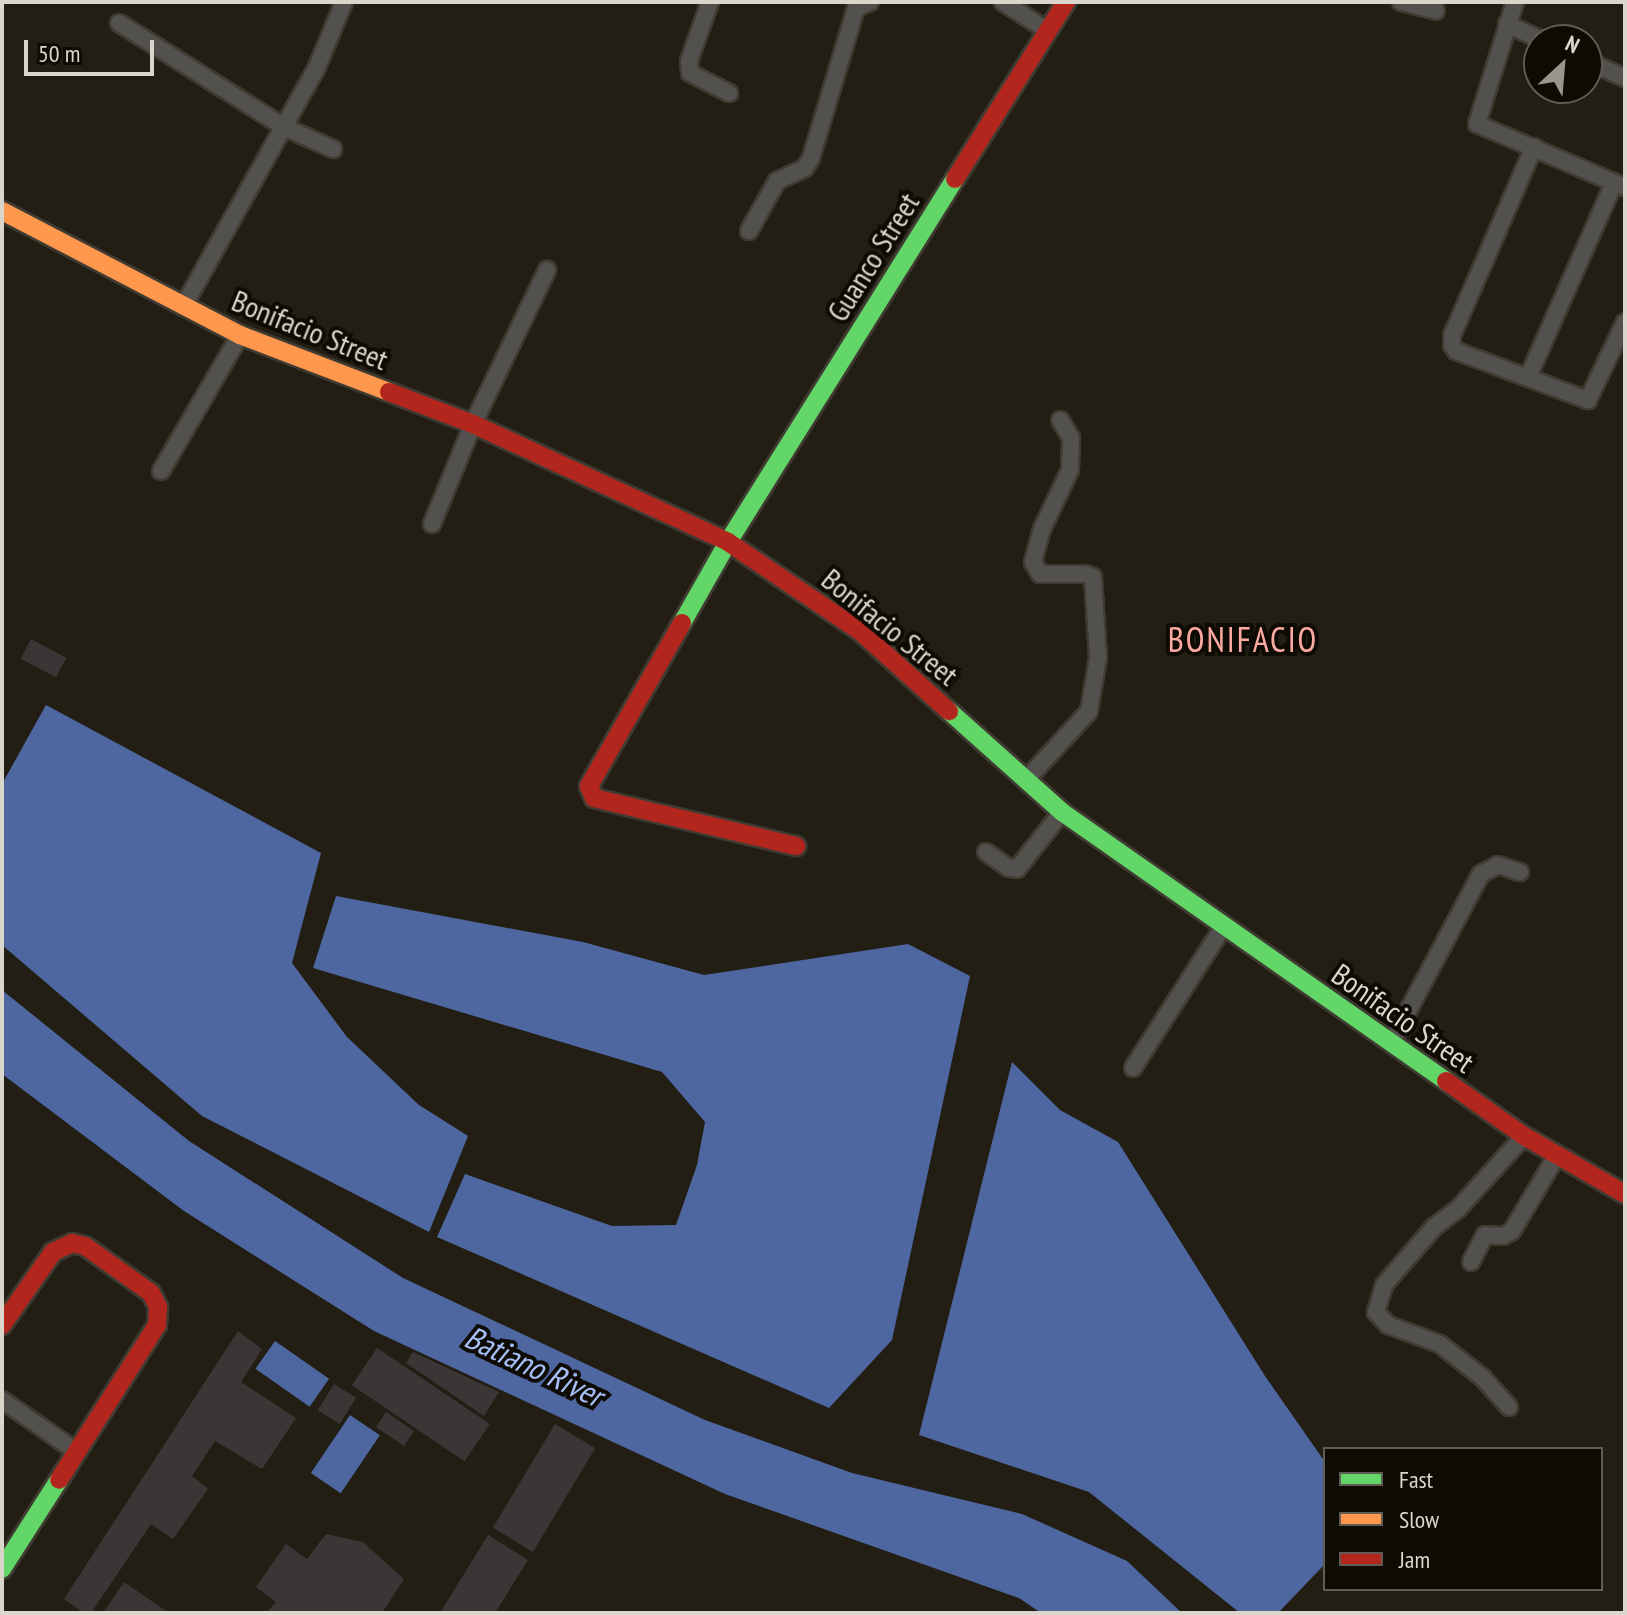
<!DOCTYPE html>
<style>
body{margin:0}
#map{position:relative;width:1627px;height:1615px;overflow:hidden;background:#221e14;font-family:"PT Sans Narrow",sans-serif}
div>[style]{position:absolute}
.water>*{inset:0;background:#4e67a1;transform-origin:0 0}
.building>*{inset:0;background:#3a3636;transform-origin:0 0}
.roads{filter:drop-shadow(2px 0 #3f3b32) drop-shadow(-2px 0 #3f3b32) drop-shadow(0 2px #3f3b32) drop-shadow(0 -2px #3f3b32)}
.street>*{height:16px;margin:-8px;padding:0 8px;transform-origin:8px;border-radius:8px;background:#53514d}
.fast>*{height:18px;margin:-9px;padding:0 9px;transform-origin:9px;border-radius:9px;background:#63d668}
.slow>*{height:18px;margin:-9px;padding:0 9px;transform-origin:9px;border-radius:9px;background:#ff974d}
.jam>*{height:18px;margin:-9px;padding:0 9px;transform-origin:9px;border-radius:9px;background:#b3261e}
span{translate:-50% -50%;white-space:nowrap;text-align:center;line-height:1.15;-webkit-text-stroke:8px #0e0b04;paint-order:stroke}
.street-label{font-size:30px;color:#dbd6cb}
.water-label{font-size:32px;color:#a5bef5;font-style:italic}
.quarter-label{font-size:34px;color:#fca9a1;letter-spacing:2px}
.frame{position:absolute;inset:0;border:4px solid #dbd6cb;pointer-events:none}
.legend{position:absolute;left:1323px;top:1447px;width:280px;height:144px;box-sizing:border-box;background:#0e0b04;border:2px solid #605c54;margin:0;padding:10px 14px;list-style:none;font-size:24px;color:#dbd6cb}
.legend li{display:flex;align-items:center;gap:16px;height:40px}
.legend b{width:40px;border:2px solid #605c54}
.north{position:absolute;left:1523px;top:24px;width:80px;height:80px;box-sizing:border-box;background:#0e0b04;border:2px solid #605c54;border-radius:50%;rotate:26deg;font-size:22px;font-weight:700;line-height:32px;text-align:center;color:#dbd6cb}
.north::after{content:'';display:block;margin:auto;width:28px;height:36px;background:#9a968b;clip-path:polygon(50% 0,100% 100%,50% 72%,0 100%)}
.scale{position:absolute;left:24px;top:40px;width:130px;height:36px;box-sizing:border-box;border:4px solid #dbd6cb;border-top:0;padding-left:10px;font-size:24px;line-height:28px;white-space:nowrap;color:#dbd6cb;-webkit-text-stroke:6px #0e0b04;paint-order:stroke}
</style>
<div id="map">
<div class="water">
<div style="clip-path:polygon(46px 705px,321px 853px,292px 963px,347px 1037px,419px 1105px,468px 1136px,429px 1232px,202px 1116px,2px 945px,2px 784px)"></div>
<div style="clip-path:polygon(336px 896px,583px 942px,704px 975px,908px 944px,970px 976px,892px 1340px,829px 1408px,437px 1237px,465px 1174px,612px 1226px,676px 1225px,697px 1165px,705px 1122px,662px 1072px,313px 968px)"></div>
<div style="clip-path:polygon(2px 990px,189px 1141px,403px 1278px,705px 1420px,852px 1473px,1022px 1514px,1127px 1561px,1182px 1613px,1041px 1613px,1019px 1598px,725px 1494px,374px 1331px,184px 1211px,2px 1074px)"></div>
<div style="clip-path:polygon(1012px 1062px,1060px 1110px,1118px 1142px,1265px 1376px,1325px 1462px,1325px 1564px,1278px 1613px,1240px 1613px,1089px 1492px,919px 1435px)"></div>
<div style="left:275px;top:1341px;width:66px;height:34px;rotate:35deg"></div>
<div style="left:350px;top:1415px;width:36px;height:70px;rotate:34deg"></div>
</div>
<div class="building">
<div style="left:31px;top:639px;width:40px;height:22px;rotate:28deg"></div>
<div style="clip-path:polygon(238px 1331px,262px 1349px,241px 1382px,296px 1418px,262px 1469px,215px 1441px,192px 1476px,208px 1489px,173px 1539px,151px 1524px,91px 1613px,84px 1613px,64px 1599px)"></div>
<div style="left:377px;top:1348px;width:136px;height:45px;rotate:34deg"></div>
<div style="clip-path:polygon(413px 1352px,499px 1392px,484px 1416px,406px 1363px)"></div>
<div style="left:334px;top:1384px;width:26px;height:31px;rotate:32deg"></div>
<div style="left:386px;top:1412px;width:34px;height:18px;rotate:34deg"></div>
<div style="left:555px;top:1424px;width:47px;height:121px;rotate:31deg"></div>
<div style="clip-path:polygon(326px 1534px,363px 1542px,404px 1579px,382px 1613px,266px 1613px,276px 1602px,256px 1587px,286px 1544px,307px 1559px)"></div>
<div style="clip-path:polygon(488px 1535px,528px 1560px,495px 1613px,440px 1613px)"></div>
<div style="clip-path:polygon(124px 1582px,169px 1613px,103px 1613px)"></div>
</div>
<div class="roads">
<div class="street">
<div style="left:710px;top:2px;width:63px;rotate:109.6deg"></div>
<div style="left:689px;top:61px;width:12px;rotate:85deg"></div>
<div style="left:690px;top:73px;width:44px;rotate:27.1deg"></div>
<div style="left:1003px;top:2px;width:54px;rotate:32.8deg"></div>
<div style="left:1401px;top:2px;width:36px;rotate:14deg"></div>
<div style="left:1515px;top:2px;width:128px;rotate:107.3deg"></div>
<div style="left:1477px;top:124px;width:161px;rotate:23.1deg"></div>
<div style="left:119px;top:23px;width:195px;rotate:32.2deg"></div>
<div style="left:284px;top:127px;width:54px;rotate:24.2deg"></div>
<div style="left:1507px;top:24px;width:38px;rotate:25deg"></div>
<div style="left:1587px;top:61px;width:42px;rotate:24.1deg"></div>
<div style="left:1534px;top:147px;width:206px;rotate:113.5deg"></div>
<div style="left:1452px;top:336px;width:9px;rotate:90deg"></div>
<div style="left:1452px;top:345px;width:7px;rotate:56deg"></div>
<div style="left:1456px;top:351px;width:141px;rotate:20.4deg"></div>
<div style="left:1588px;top:400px;width:86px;rotate:-64.6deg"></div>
<div style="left:749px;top:231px;width:57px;rotate:-60.8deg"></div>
<div style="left:777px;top:181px;width:31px;rotate:-25deg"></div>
<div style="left:805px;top:168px;width:12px;rotate:-59deg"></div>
<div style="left:811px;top:158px;width:157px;rotate:-73.3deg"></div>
<div style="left:856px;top:8px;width:15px;rotate:-23deg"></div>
<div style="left:183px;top:307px;width:275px;rotate:-60.8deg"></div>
<div style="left:317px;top:67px;width:70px;rotate:-67.4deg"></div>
<div style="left:1528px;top:377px;width:212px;rotate:-66.1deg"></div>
<div style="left:161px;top:471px;width:157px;rotate:-59.8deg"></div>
<div style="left:432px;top:524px;width:108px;rotate:-67.7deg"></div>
<div style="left:473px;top:424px;width:171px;rotate:-64.3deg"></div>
<div style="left:1027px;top:779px;width:92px;rotate:-47.6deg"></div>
<div style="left:1089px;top:711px;width:54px;rotate:-80.4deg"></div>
<div style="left:1098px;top:658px;width:81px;rotate:-93.5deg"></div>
<div style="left:1093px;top:577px;width:9px;rotate:-159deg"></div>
<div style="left:1085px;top:574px;width:45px;rotate:180deg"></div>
<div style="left:1040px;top:574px;width:14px;rotate:-120deg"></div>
<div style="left:1033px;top:562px;width:34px;rotate:-75deg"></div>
<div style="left:1042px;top:529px;width:65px;rotate:-64.6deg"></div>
<div style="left:1070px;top:470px;width:32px;rotate:-88deg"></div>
<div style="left:1071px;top:438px;width:21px;rotate:-121deg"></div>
<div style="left:986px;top:852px;width:28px;rotate:35deg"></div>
<div style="left:1009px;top:868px;width:8px;rotate:7deg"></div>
<div style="left:1017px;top:869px;width:73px;rotate:-51.7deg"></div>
<div style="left:1391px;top:1043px;width:191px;rotate:-62deg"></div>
<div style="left:1481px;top:874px;width:19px;rotate:-28deg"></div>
<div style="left:1498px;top:865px;width:23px;rotate:18deg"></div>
<div style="left:1133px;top:1068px;width:167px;rotate:-57.4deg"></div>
<div style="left:1471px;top:1262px;width:30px;rotate:-63deg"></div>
<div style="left:1485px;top:1235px;width:18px;rotate:3deg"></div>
<div style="left:1503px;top:1236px;width:10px;rotate:-29deg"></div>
<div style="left:1512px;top:1231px;width:86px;rotate:-59.3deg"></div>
<div style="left:2px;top:1400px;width:91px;rotate:34.7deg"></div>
<div style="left:1509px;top:1407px;width:39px;rotate:-132deg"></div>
<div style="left:1483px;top:1378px;width:55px;rotate:-141.7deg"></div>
<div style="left:1440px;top:1344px;width:55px;rotate:-159.9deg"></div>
<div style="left:1388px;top:1325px;width:18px;rotate:-133deg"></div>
<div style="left:1376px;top:1312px;width:28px;rotate:-73deg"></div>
<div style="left:1384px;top:1285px;width:77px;rotate:-49.2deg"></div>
<div style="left:1434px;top:1227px;width:30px;rotate:-37deg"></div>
<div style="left:1458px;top:1209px;width:98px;rotate:-47.9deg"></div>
</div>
<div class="fast">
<div style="left:682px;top:623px;width:93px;rotate:-60.4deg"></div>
<div style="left:728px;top:542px;width:428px;rotate:-58deg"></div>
<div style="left:949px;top:711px;width:152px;rotate:41.8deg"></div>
<div style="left:1062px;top:812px;width:469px;rotate:35deg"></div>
<div style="left:2px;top:1569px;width:106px;rotate:-57.4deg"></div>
</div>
<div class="slow">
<div style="left:2px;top:211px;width:268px;rotate:27.5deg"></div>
<div style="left:240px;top:335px;width:160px;rotate:20.9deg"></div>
</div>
<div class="jam">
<div style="left:955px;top:179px;width:209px;rotate:-57.9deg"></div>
<div style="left:389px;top:392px;width:90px;rotate:20.9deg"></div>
<div style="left:473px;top:424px;width:281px;rotate:24.8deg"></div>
<div style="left:728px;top:542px;width:159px;rotate:34deg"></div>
<div style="left:860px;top:631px;width:120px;rotate:42deg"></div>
<div style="left:682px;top:623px;width:188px;rotate:119.7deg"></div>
<div style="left:589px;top:786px;width:13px;rotate:67deg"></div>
<div style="left:594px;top:798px;width:208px;rotate:13.4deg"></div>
<div style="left:1446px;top:1081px;width:95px;rotate:35.2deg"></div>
<div style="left:1524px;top:1136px;width:116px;rotate:29.9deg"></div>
<div style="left:2px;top:1325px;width:89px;rotate:-55.1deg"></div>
<div style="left:53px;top:1252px;width:21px;rotate:-25deg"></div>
<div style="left:72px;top:1243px;width:13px;rotate:13deg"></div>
<div style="left:85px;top:1246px;width:81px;rotate:35.5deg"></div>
<div style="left:151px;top:1293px;width:16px;rotate:63deg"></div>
<div style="left:158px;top:1307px;width:18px;rotate:93deg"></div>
<div style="left:157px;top:1325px;width:183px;rotate:122.3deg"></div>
</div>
</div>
<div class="street-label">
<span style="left:873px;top:257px;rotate:-58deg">Guanco Street</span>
<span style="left:310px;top:330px;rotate:22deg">Bonifacio Street</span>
<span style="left:890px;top:627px;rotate:39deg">Bonifacio Street</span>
<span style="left:1403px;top:1018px;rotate:35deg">Bonifacio Street</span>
</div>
<div class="water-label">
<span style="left:534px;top:1366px;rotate:25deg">Batiano River</span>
</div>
<div class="quarter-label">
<span style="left:1243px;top:640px">BONIFACIO</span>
</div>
<div class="frame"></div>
<ul class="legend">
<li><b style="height:10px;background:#63d668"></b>Fast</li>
<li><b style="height:10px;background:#ff974d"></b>Slow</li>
<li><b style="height:10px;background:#b3261e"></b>Jam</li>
</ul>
<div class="north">N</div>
<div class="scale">50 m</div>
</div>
